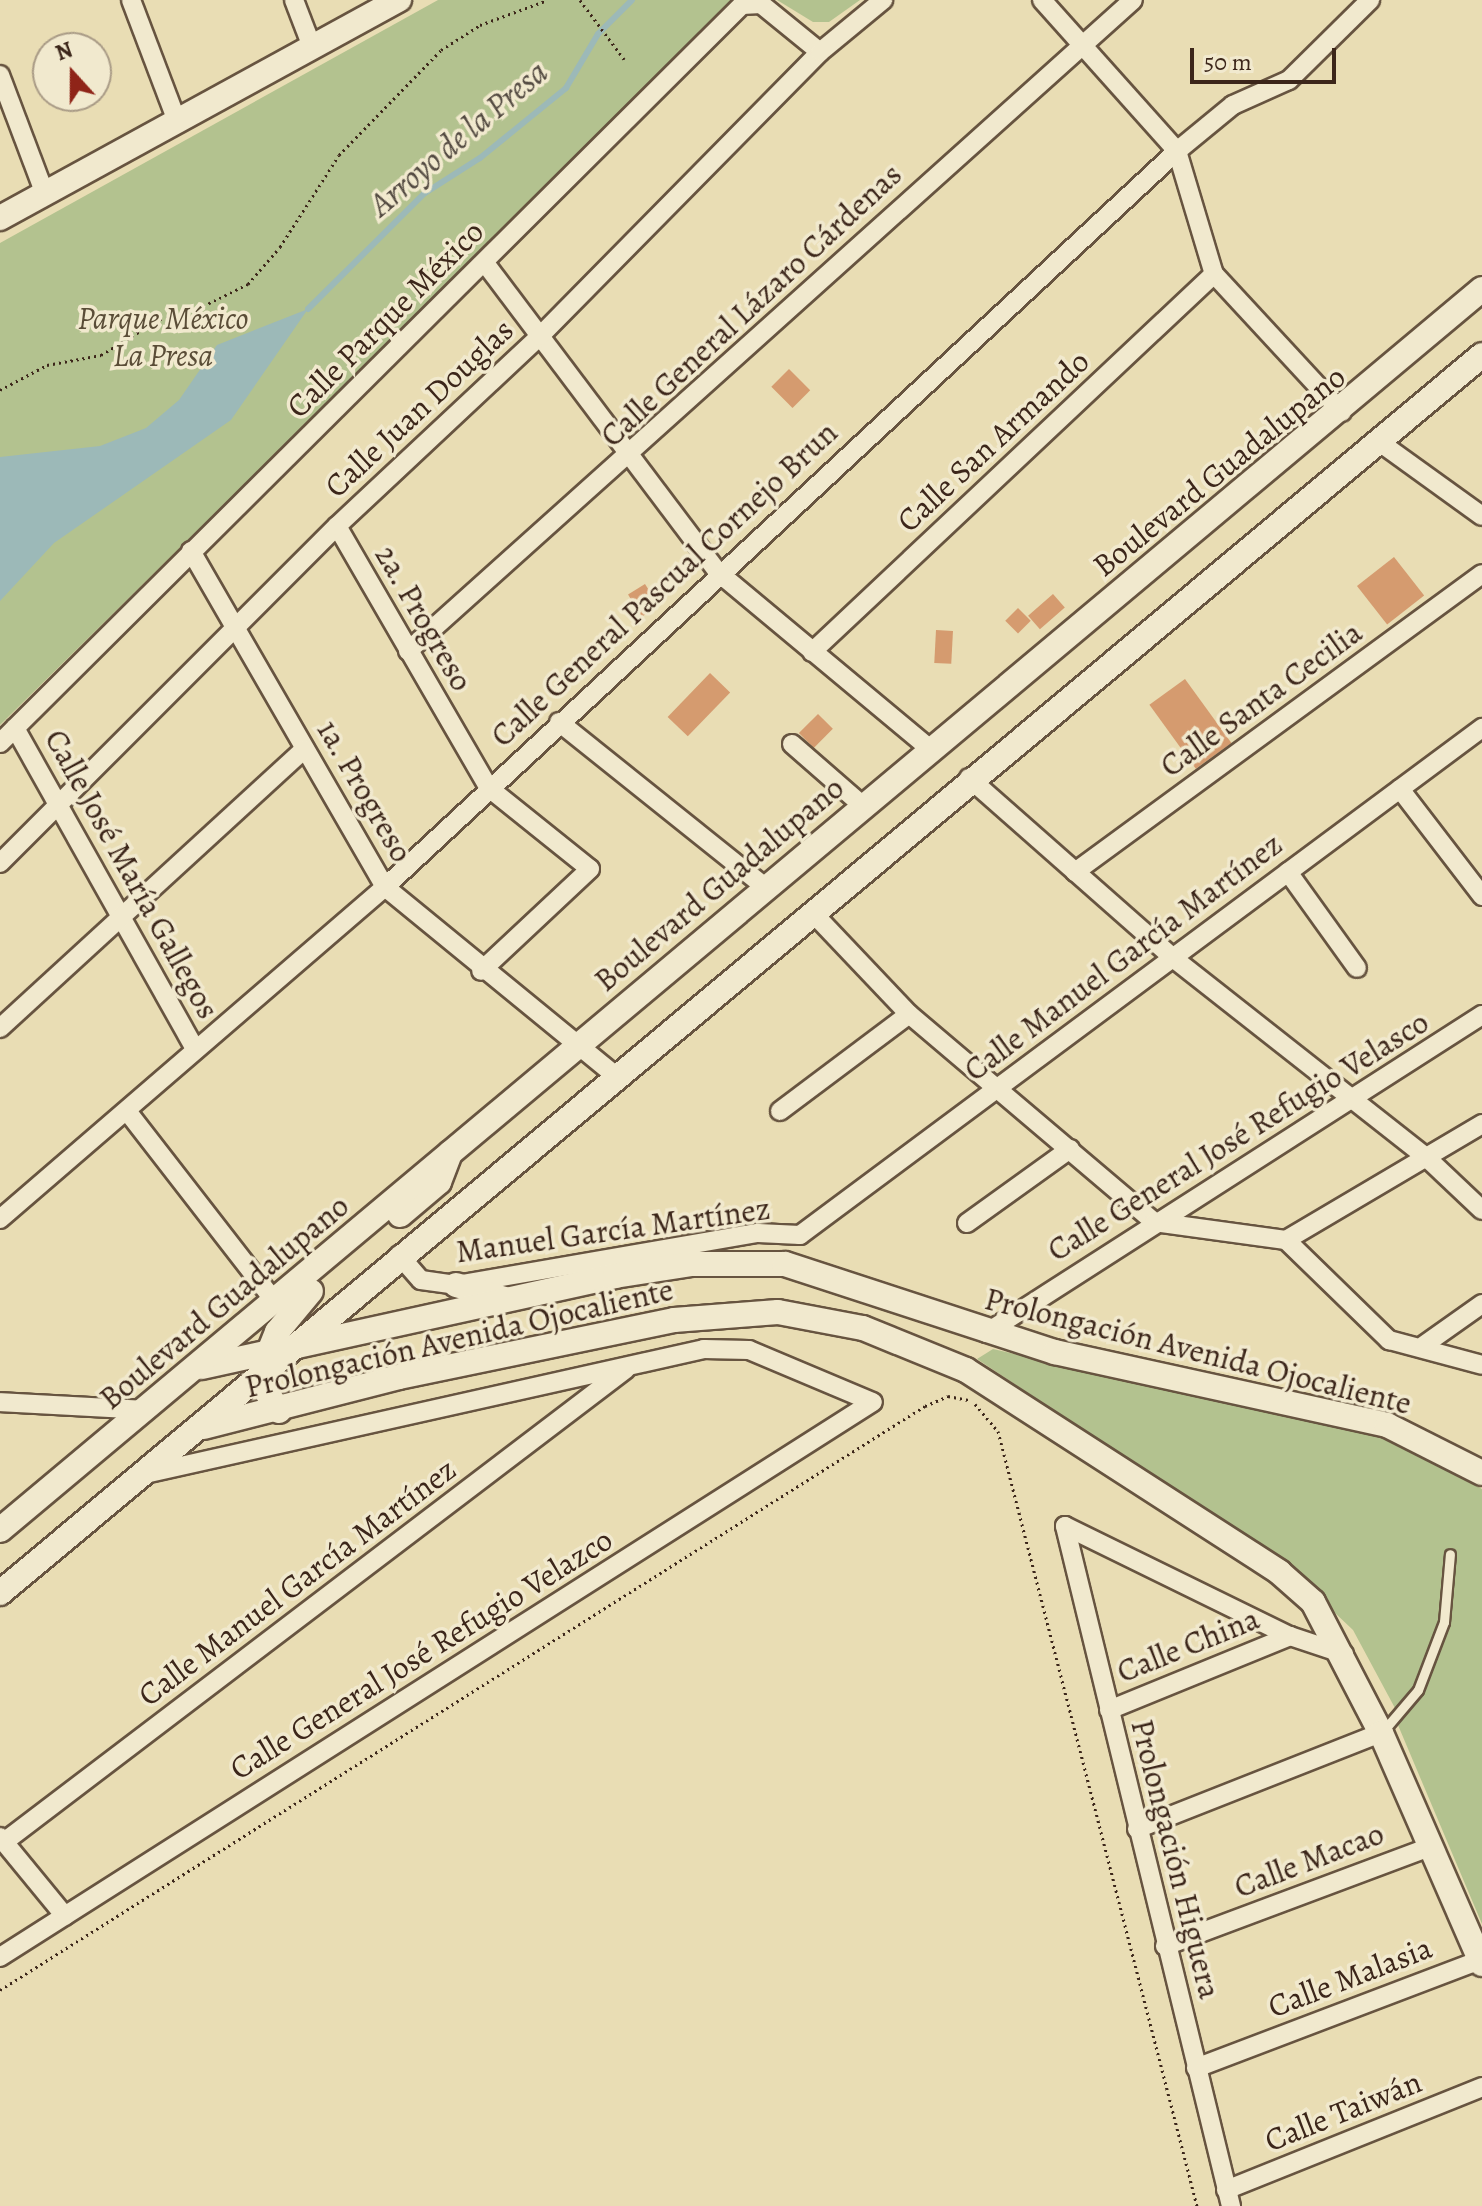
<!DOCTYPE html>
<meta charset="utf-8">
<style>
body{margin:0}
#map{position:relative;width:1482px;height:2206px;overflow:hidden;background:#e9ddb4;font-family:Alegreya,serif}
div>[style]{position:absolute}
.green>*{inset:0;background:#b3c28f}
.water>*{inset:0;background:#9cb9b8}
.stream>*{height:6px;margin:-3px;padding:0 3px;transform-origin:3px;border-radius:3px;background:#9cb9b8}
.building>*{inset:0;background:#d59b6f;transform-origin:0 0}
.path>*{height:3px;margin-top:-1.5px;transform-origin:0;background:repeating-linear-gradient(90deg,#3c261a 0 2px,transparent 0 6px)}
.roads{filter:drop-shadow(2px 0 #675440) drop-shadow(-2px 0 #675440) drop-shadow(0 2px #675440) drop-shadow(0 -2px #675440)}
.lane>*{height:9px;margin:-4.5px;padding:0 4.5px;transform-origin:4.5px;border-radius:4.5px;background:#f1e9ce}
.street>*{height:18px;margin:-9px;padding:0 9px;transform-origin:9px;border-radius:9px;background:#f1e9ce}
.secondary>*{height:24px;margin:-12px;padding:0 12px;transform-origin:12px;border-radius:12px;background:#f1e9ce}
span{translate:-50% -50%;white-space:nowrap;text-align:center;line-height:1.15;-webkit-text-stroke:7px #f1e9ce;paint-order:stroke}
.street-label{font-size:32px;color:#3c261a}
.park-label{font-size:32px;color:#5a4d37;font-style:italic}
.water-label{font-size:34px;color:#544b42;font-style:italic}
.north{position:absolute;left:32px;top:32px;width:80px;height:80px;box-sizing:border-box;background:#f1e9ce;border:2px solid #a99b86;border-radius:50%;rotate:339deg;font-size:22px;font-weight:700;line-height:32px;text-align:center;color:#3c261a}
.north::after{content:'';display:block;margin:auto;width:28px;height:36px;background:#8f2418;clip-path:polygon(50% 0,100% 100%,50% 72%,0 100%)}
.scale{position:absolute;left:1190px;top:48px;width:146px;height:36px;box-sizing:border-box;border:4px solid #3c261a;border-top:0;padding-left:10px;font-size:24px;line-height:28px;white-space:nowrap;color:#3c261a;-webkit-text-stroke:6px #f1e9ce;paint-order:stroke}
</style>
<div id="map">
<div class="green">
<div style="clip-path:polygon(438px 0,736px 0,0 725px,0 243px)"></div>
<div style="clip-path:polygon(777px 0,860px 0,829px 22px,813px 22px)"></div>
<div style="clip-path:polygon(993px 1349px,1407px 1443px,1482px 1489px,1482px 1924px,1395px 1718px,1407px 1713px,1396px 1710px,1353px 1630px,1279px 1560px,977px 1359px)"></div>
</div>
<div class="water">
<div style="clip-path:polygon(308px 309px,231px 420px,54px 543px,0 601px,0 457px,100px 446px,146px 428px,179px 400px,217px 345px)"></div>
</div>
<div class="stream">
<div style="left:308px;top:309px;width:165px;rotate:-44.8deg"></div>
<div style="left:425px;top:193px;width:65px;rotate:-32.5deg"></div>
<div style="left:480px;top:158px;width:111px;rotate:-39.1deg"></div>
<div style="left:566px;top:88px;width:63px;rotate:-59.3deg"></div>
<div style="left:598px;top:34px;width:48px;rotate:-45deg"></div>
</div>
<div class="building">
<div style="left:789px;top:369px;width:30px;height:25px;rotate:45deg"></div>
<div style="left:1394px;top:557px;width:49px;height:47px;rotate:52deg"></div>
<div style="left:645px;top:584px;width:26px;height:20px;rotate:58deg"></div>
<div style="left:1053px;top:594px;width:18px;height:33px;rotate:49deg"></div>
<div style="left:1018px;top:608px;width:18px;height:18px;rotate:45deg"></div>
<div style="left:936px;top:630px;width:17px;height:33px;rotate:3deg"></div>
<div style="left:710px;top:673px;width:28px;height:61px;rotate:44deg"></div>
<div style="left:1185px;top:679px;width:79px;height:44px;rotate:54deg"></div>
<div style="left:818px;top:714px;width:21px;height:27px;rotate:45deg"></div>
</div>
<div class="path">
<div style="left:580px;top:0;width:74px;rotate:53.3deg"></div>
<div style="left:0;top:390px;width:53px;rotate:-28deg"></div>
<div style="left:47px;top:365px;width:55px;rotate:-10.5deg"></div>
<div style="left:101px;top:355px;width:69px;rotate:-31.4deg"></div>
<div style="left:160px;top:319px;width:27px;rotate:-10deg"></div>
<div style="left:187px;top:314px;width:68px;rotate:-26.2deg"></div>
<div style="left:248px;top:284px;width:49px;rotate:-49.1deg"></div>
<div style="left:280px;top:247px;width:109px;rotate:-57.3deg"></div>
<div style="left:339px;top:155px;width:146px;rotate:-45.8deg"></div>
<div style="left:441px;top:50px;width:46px;rotate:-32.7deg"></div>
<div style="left:480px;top:25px;width:72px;rotate:-20.2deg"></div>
<div style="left:975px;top:1404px;width:35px;rotate:50deg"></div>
<div style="left:998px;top:1431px;width:800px;rotate:75.6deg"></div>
<div style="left:0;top:1990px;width:1094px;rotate:-32.27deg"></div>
<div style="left:925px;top:1406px;width:25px;rotate:-23deg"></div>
<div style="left:948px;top:1396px;width:21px;rotate:11deg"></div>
</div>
<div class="roads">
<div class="lane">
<div style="left:1384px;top:1730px;width:52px;rotate:-49.6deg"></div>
<div style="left:1418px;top:1690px;width:73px;rotate:-69.1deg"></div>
<div style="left:1444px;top:1622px;width:68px;rotate:-85deg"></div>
</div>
<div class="street">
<div style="left:131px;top:0;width:129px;rotate:69.2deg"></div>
<div style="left:294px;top:0;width:50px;rotate:69deg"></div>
<div style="left:1042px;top:0;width:203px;rotate:48.2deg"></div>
<div style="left:1177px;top:151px;width:128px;rotate:73.3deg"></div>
<div style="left:1214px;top:274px;width:188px;rotate:47.2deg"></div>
<div style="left:0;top:75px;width:127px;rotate:69.3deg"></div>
<div style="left:485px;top:263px;width:388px;rotate:53deg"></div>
<div style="left:719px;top:573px;width:273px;rotate:39.8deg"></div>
<div style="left:1378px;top:441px;width:128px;rotate:35.8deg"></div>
<div style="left:337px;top:526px;width:303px;rotate:59.9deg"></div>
<div style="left:489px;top:788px;width:129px;rotate:38.7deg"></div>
<div style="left:590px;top:869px;width:149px;rotate:136.9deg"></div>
<div style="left:191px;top:551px;width:388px;rotate:60deg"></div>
<div style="left:385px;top:887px;width:298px;rotate:39.3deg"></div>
<div style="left:408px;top:651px;width:974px;rotate:-41.92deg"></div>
<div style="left:812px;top:652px;width:552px;rotate:-43.24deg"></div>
<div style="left:559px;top:722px;width:265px;rotate:38.7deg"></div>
<div style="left:15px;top:728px;width:368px;rotate:60.7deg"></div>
<div style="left:0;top:743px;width:1047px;rotate:-44.85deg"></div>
<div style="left:742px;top:5px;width:19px;rotate:-3deg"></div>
<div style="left:761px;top:4px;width:76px;rotate:39.1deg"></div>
<div style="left:792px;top:744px;width:93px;rotate:41.1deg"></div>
<div style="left:969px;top:778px;width:272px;rotate:41.4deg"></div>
<div style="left:1173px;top:958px;width:325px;rotate:38.2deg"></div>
<div style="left:1428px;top:1159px;width:74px;rotate:43.4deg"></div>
<div style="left:1400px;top:789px;width:135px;rotate:52.5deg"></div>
<div style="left:0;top:863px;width:477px;rotate:-45deg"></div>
<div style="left:337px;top:526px;width:278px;rotate:-43.1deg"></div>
<div style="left:540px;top:336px;width:399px;rotate:-45.4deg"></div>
<div style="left:820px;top:52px;width:82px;rotate:-39.5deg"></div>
<div style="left:1075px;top:872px;width:504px;rotate:-36.21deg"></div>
<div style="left:1288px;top:872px;width:118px;rotate:54.3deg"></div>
<div style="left:813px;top:913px;width:139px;rotate:46.5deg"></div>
<div style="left:909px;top:1014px;width:321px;rotate:40.3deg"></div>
<div style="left:1154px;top:1222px;width:133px;rotate:7.8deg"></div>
<div style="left:1286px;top:1240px;width:144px;rotate:44.2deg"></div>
<div style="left:1389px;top:1340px;width:96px;rotate:15deg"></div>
<div style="left:0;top:1028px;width:413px;rotate:-42.5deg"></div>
<div style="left:127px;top:1111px;width:243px;rotate:52.2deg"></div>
<div style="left:780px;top:1111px;width:161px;rotate:-36.9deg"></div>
<div style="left:0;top:1219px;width:508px;rotate:-40.77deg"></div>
<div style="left:385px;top:887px;width:1081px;rotate:-42.9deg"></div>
<div style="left:1177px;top:151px;width:72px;rotate:-39.4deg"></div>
<div style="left:1233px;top:105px;width:61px;rotate:-24.1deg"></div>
<div style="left:1289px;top:80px;width:114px;rotate:-44.6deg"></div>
<div style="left:967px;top:1223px;width:127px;rotate:-35.7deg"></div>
<div style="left:1286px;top:1240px;width:228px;rotate:-30.6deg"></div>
<div style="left:399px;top:1255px;width:33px;rotate:49deg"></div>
<div style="left:421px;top:1280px;width:35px;rotate:8deg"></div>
<div style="left:456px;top:1285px;width:306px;rotate:-9.8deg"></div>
<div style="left:758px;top:1233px;width:42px;rotate:2.7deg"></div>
<div style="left:800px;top:1235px;width:850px;rotate:-36.63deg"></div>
<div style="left:986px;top:1333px;width:589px;rotate:-32.67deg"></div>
<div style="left:1424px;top:1345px;width:71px;rotate:-35.3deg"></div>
<div style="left:0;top:1402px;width:147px;rotate:3.1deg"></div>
<div style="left:145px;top:1474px;width:573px;rotate:-12.6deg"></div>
<div style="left:704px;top:1349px;width:45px;rotate:1.3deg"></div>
<div style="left:749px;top:1350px;width:134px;rotate:22.8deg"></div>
<div style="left:1065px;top:1526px;width:700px;rotate:76.28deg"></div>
<div style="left:1065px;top:1526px;width:250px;rotate:26.1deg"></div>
<div style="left:1290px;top:1636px;width:57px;rotate:18.4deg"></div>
<div style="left:1109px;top:1710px;width:196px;rotate:-22.2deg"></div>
<div style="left:1137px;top:1829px;width:262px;rotate:-21.5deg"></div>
<div style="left:0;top:1837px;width:102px;rotate:50.6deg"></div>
<div style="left:4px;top:1842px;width:781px;rotate:-37.25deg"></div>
<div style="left:1165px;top:1946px;width:283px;rotate:-20.5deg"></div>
<div style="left:0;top:1957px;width:1034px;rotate:-32.45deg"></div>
<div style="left:1196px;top:2068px;width:305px;rotate:-20.8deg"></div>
<div style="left:1226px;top:2190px;width:276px;rotate:-21.9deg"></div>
</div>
<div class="secondary">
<div style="left:0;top:218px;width:455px;rotate:-28.7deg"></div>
<div style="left:400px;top:1215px;width:51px;rotate:-40.2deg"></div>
<div style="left:439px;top:1182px;width:31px;rotate:-69deg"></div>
<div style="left:456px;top:1285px;width:51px;rotate:15.9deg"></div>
<div style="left:202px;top:1367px;width:423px;rotate:-12.4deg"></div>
<div style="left:615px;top:1276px;width:78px;rotate:-8.9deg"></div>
<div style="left:692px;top:1264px;width:93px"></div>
<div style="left:785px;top:1264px;width:284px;rotate:18.1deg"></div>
<div style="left:1055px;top:1352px;width:340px;rotate:12.4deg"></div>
<div style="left:1387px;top:1425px;width:106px;rotate:26.8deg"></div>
<div style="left:279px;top:1411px;width:38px;rotate:-123deg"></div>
<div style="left:258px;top:1379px;width:51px;rotate:-68deg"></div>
<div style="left:277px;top:1332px;width:53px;rotate:-50.3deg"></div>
<div style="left:204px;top:1427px;width:201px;rotate:-14.4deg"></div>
<div style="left:399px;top:1377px;width:281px;rotate:-11.7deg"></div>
<div style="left:674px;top:1320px;width:104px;rotate:-4.4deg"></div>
<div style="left:778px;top:1312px;width:86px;rotate:10.7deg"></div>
<div style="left:863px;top:1328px;width:111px;rotate:22.2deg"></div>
<div style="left:966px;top:1370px;width:373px;rotate:32.8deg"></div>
<div style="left:1279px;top:1572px;width:45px;rotate:41.4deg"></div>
<div style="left:1313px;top:1602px;width:148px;rotate:62.6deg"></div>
<div style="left:1381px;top:1733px;width:252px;rotate:66.4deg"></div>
<div style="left:0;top:1530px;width:1933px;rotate:-39.94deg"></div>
<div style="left:0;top:1593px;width:1931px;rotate:-39.87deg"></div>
</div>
</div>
<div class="street-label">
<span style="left:751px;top:305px;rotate:-43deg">Calle General Lázaro Cárdenas</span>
<span style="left:385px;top:319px;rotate:-45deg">Calle Parque México</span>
<span style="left:419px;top:408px;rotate:-43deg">Calle Juan Douglas</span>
<span style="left:993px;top:441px;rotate:-43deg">Calle San Armando</span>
<span style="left:1219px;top:471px;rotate:-39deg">Boulevard Guadalupano</span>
<span style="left:664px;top:584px;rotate:-43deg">Calle General Pascual Cornejo Brun</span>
<span style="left:424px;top:618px;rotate:60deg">2a. Progreso</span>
<span style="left:1261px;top:699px;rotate:-36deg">Calle Santa Cecilia</span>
<span style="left:365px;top:791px;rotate:60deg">1a. Progreso</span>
<span style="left:132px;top:874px;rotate:61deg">Calle José María Gallegos</span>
<span style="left:719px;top:884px;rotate:-40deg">Boulevard Guadalupano</span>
<span style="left:1123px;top:957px;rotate:-37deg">Calle Manuel García Martínez</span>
<span style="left:1238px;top:1136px;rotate:-32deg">Calle General José Refugio Velasco</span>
<span style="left:613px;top:1230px;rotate:-8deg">Manuel García Martínez</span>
<span style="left:224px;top:1302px;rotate:-40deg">Boulevard Guadalupano</span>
<span style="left:459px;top:1338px;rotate:-13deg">Prolongación Avenida Ojocaliente</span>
<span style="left:1198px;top:1351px;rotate:14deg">Prolongación Avenida Ojocaliente</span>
<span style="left:297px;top:1582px;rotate:-37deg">Calle Manuel García Martínez</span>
<span style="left:1188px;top:1645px;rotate:-22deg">Calle China</span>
<span style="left:421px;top:1654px;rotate:-32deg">Calle General José Refugio Velazco</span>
<span style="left:1176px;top:1859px;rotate:76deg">Prolongación Higuera</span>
<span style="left:1309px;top:1860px;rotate:-21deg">Calle Macao</span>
<span style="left:1350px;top:1977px;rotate:-21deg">Calle Malasia</span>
<span style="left:1343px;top:2111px;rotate:-22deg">Calle Taiwán</span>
</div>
<div class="park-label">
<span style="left:163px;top:337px">Parque México<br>La Presa</span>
</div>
<div class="water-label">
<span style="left:458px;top:138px;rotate:-40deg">Arroyo de la Presa</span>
</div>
<div class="north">N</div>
<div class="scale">50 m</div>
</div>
